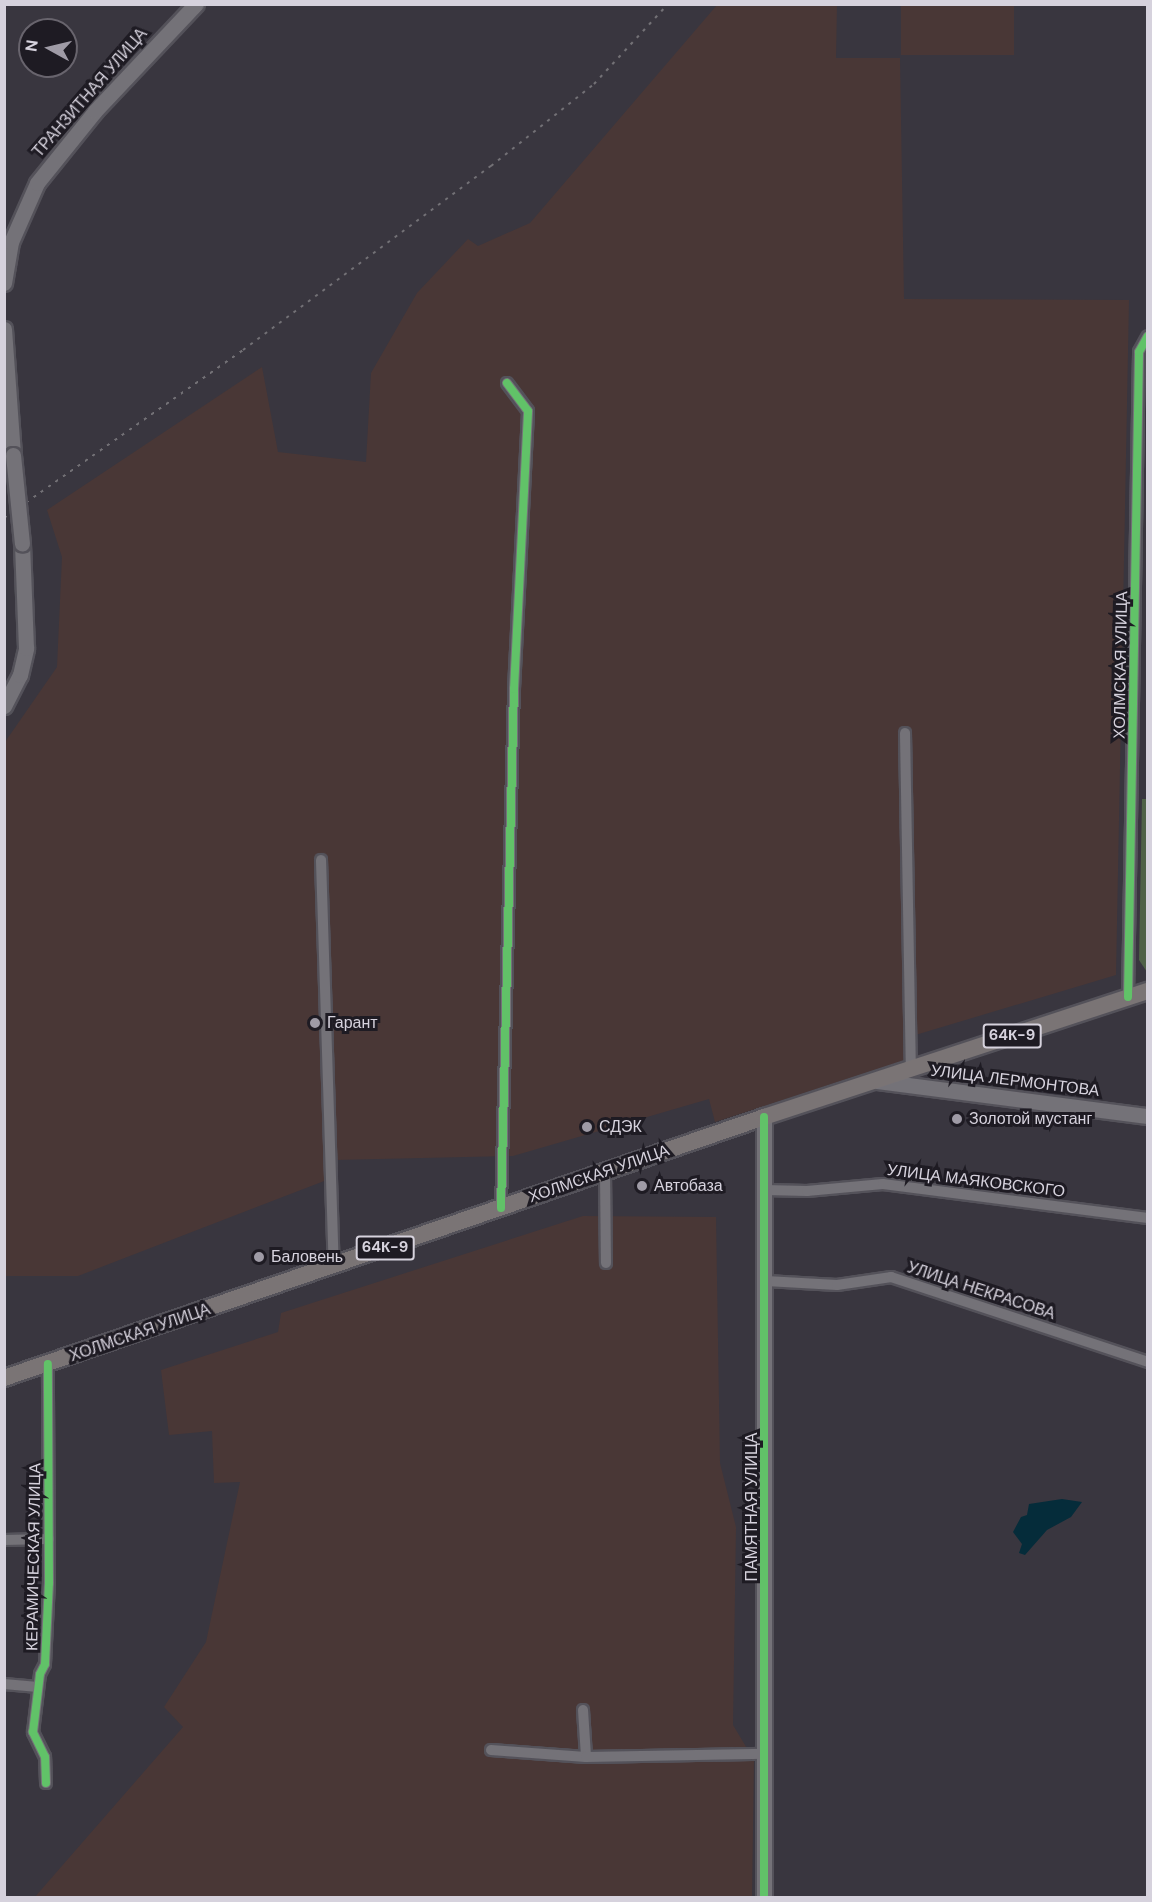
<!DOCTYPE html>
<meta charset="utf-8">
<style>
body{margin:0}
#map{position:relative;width:1152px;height:1902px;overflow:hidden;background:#39363f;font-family:"DM Sans",sans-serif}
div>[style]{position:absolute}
.industrial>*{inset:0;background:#493736;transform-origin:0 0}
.green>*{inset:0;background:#4f6147}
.water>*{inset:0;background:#052c3a}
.roads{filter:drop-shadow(2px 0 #54525a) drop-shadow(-2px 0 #54525a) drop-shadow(0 2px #54525a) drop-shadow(0 -2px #54525a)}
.street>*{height:10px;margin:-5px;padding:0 5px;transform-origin:5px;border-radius:5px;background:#747278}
.secondary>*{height:15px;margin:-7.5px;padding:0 7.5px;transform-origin:7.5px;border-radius:7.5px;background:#747278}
.primary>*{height:16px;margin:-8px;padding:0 8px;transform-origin:8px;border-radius:8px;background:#7a7475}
.rail>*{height:2px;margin-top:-1px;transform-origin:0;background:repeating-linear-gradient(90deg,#737176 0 3px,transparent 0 9px)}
.bridges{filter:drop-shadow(2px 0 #54525a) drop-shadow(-2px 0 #54525a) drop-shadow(0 2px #54525a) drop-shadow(0 -2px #54525a)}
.secondary-bridge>*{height:15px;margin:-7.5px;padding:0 7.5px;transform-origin:7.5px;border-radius:7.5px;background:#747278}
.cycleway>*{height:8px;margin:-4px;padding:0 4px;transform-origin:4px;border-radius:4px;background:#61c268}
.dots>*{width:16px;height:16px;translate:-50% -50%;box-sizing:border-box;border:3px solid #1e1b23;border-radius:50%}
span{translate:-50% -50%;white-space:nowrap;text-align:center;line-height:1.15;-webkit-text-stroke:6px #1e1b23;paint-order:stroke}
.shield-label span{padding:2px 4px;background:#1e1b23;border:2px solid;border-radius:4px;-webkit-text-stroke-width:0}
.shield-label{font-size:15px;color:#d6d2dd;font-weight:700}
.street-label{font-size:16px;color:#d6d2dd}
.poi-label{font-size:16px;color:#d6d2dd}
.left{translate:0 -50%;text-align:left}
.frame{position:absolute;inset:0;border:6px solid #d6d2dd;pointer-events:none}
.north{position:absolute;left:18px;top:18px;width:60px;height:60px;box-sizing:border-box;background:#1e1b23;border:2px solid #68646d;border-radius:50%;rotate:278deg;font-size:16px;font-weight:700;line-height:24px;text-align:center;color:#d6d2dd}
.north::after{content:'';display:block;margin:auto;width:21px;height:27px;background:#9f9ba6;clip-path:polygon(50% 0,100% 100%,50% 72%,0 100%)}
</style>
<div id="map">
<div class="industrial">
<div style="clip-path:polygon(717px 5px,837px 5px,836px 58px,900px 58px,904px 299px,1129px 300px,1116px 975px,912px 1036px,911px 1058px,715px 1122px,709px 1099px,513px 1156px,334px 1160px,332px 1178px,78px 1276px,5px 1276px,5px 742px,57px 667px,62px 557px,47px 510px,262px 367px,278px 452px,366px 462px,371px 373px,417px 293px,468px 239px,478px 246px,530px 223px)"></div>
<div style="left:901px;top:5px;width:113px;height:50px"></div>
<div style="clip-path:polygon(583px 1216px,716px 1217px,720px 1463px,736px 1527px,733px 1725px,754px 1760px,752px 1897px,34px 1898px,183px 1727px,164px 1707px,206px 1642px,240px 1482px,214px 1483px,212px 1431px,169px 1435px,161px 1370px,278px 1332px,281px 1313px)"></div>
</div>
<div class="green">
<div style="clip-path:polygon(1142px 799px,1148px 799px,1147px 972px,1139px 960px)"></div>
</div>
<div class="water">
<div style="clip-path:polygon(1062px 1499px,1082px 1502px,1071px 1517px,1047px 1530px,1025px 1555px,1019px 1553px,1022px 1544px,1013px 1532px,1021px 1517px,1027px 1515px,1029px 1504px)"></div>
</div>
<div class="roads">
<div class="street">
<div style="left:905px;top:733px;width:337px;rotate:89deg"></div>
<div style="left:321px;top:860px;width:406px;rotate:88.2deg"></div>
<div style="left:1128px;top:997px;width:645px;rotate:-89.02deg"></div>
<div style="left:1139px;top:352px;width:18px;rotate:-61deg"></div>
<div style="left:605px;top:1172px;width:91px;rotate:89.4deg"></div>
<div style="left:765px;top:1190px;width:42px;rotate:1.4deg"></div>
<div style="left:807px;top:1191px;width:76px;rotate:-5.3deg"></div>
<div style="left:883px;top:1184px;width:267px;rotate:7.3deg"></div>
<div style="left:501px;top:1208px;width:519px;rotate:-88.57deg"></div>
<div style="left:514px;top:689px;width:278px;rotate:-87.1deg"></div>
<div style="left:528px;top:411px;width:35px;rotate:-127deg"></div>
<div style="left:766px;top:1281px;width:71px;rotate:3.2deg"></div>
<div style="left:837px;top:1285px;width:55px;rotate:-8.4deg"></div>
<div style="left:891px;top:1277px;width:271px;rotate:18.3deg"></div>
<div style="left:4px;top:1540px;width:45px;rotate:-1.3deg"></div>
<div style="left:4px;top:1684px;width:34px;rotate:5deg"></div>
<div style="left:583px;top:1710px;width:47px;rotate:86.3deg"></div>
<div style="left:491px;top:1750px;width:95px;rotate:4.2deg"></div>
<div style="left:586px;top:1757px;width:180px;rotate:-1deg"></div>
<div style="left:46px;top:1783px;width:26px;rotate:-92deg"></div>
<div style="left:45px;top:1757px;width:28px;rotate:-116deg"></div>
<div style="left:33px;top:1732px;width:58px;rotate:-83.1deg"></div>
<div style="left:40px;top:1674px;width:11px;rotate:-63deg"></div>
<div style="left:45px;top:1664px;width:81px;rotate:-87.2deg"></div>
<div style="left:49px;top:1583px;width:219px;rotate:-90.3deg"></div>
</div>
<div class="secondary">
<div style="left:4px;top:283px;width:42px;rotate:-80.3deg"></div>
<div style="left:11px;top:242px;width:64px;rotate:-66.2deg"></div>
<div style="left:37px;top:183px;width:92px;rotate:-51.1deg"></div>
<div style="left:95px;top:111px;width:147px;rotate:-46.7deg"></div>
<div style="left:4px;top:329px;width:126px;rotate:85.9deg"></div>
<div style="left:4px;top:706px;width:35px;rotate:-63deg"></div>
<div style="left:20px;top:675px;width:28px;rotate:-77deg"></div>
<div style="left:26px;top:648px;width:104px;rotate:-92.2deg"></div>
<div style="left:877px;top:1081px;width:273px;rotate:7.4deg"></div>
<div style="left:764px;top:1898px;width:781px;rotate:-90deg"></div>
</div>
<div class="primary">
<div style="left:4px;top:1378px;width:804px;rotate:-18.95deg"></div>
<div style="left:764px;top:1117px;width:404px;rotate:-18.2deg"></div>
</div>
</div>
<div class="rail">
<div style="left:4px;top:518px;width:292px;rotate:-35.1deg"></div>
<div style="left:243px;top:350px;width:309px;rotate:-36.6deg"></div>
<div style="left:491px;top:166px;width:132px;rotate:-38.5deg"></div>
<div style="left:594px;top:84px;width:109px;rotate:-47.2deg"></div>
</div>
<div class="bridges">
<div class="secondary-bridge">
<div style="left:13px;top:455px;width:89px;rotate:84.2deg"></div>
</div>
</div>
<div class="cycleway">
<div style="left:1128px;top:997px;width:645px;rotate:-89.02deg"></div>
<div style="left:1139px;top:352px;width:18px;rotate:-61deg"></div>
<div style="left:501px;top:1208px;width:519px;rotate:-88.57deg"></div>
<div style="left:514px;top:689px;width:278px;rotate:-87.1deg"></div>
<div style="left:528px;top:411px;width:35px;rotate:-127deg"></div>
<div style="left:46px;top:1783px;width:26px;rotate:-92deg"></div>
<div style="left:45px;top:1757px;width:28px;rotate:-116deg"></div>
<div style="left:33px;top:1732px;width:58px;rotate:-83.1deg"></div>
<div style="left:40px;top:1674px;width:11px;rotate:-63deg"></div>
<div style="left:45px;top:1664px;width:81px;rotate:-87.2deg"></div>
<div style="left:49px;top:1583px;width:219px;rotate:-90.3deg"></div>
<div style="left:764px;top:1898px;width:781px;rotate:-90deg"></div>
</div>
<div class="dots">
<div style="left:315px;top:1023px;background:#9f9ba6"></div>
<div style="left:957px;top:1119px;background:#9f9ba6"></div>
<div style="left:587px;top:1127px;background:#9f9ba6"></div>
<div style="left:642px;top:1186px;background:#9f9ba6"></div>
<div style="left:259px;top:1257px;background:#9f9ba6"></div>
</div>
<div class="shield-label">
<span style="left:1012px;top:1036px">64К-9</span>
<span style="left:385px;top:1248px">64К-9</span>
</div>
<div class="street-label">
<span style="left:90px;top:93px;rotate:-49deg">ТРАНЗИТНАЯ УЛИЦА</span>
<span style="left:1121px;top:665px;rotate:-89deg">ХОЛМСКАЯ УЛИЦА</span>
<span style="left:1015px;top:1081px;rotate:7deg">УЛИЦА ЛЕРМОНТОВА</span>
<span style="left:599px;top:1174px;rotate:-19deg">ХОЛМСКАЯ УЛИЦА</span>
<span style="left:976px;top:1181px;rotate:7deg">УЛИЦА МАЯКОВСКОГО</span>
<span style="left:981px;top:1291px;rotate:18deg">УЛИЦА НЕКРАСОВА</span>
<span style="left:140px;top:1333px;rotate:-19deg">ХОЛМСКАЯ УЛИЦА</span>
<span style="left:752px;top:1507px;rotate:-90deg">ПАМЯТНАЯ УЛИЦА</span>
<span style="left:34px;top:1557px;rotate:-89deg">КЕРАМИЧЕСКАЯ УЛИЦА</span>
</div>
<div class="poi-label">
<span class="left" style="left:327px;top:1023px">Гарант</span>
<span class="left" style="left:969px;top:1119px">Золотой мустанг</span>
<span class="left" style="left:599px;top:1127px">СДЭК</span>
<span class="left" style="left:654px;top:1186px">Автобаза</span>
<span class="left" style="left:271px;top:1257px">Баловень</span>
</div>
<div class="frame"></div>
<div class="north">N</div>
</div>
